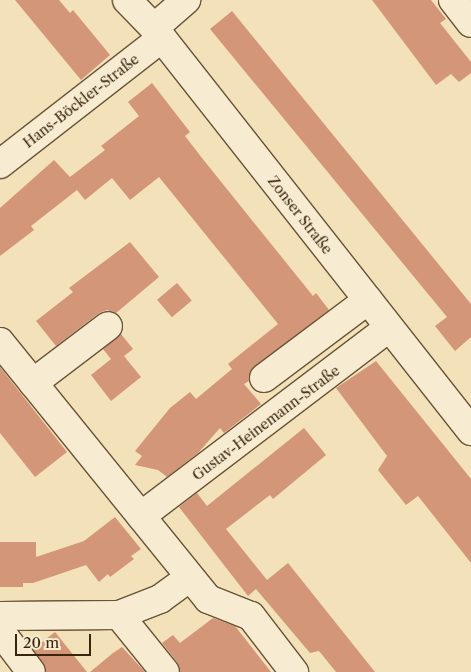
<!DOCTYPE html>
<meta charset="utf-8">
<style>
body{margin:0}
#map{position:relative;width:471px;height:672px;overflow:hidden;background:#f3e1b9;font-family:"Libre Caslon Text",serif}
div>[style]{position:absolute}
.building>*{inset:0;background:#d49678;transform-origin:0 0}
.roads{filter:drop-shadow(1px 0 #685437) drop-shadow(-1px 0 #685437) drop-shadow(0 1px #685437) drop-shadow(0 -1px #685437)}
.minor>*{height:28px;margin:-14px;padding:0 14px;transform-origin:14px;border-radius:14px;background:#f7ecd2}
span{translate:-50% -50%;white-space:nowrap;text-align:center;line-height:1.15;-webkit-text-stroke:4px #f7ecd2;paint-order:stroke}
.street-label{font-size:14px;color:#39250c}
.scale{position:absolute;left:15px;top:634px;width:76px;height:22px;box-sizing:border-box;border:2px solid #39250c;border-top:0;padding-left:6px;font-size:15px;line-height:18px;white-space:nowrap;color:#39250c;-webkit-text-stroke:4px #f7ecd2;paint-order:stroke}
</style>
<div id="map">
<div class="building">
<div style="clip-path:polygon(15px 0,59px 0,70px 13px,73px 10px,110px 55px,81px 80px)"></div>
<div style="clip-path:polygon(372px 0,431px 0,446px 19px,440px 23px,471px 62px,471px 73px,459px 82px,451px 74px,436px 85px)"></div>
<div style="clip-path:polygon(232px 11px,471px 304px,471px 337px,455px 351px,435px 326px,447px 317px,210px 29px)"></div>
<div style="clip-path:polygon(152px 83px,190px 132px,185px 136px,202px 158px,313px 296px,316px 293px,329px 310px,250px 371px,249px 381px,244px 384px,261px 404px,224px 433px,220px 428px,198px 453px,167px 477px,158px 470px,135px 465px,142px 456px,135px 451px,170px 408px,190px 392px,196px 399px,232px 369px,228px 364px,278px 324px,159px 177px,130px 200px,112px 178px,85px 200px,77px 190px,31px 226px,34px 230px,0 256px,0 208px,54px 160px,70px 177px,105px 150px,101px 146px,139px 116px,128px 102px)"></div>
<div style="clip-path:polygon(130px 242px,159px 277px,116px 313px,107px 310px,99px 313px,56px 346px,36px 321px,73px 292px,69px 288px)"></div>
<div style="left:177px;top:283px;width:23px;height:26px;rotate:50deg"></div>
<div style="clip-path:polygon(121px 334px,133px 349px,124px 356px,141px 377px,111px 401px,91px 375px,111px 359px,103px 349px)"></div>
<div style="clip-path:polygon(376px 361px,471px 479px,471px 563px,418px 496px,406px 505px,378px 470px,387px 456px,336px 388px)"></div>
<div style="clip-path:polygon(0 367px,67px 452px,35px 477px,0 433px)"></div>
<div style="clip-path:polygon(304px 428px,326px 455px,273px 499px,270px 495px,226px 529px,267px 580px,288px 563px,375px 672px,336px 672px,319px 651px,310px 653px,256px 589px,248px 596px,179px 507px,197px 493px,207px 506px)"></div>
<div style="clip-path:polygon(115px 517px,141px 549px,131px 556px,134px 559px,110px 577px,108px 574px,99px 582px,86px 565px,33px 583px,23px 583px,23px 587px,0 587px,0 542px,36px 542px,36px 557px,84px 541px)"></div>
<div style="clip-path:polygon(213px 618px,235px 626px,271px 672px,180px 672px,177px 662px,162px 643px,173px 635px,180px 643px)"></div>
<div style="clip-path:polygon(55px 632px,87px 672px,46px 672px,33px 649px)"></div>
<div style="clip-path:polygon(122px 647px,145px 672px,90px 672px,113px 653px)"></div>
</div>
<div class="roads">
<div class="minor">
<div style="left:127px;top:0;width:39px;rotate:46deg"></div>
<div style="left:154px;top:28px;width:513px;rotate:51.81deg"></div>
<div style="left:453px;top:0;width:29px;rotate:52deg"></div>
<div style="left:154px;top:28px;width:43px;rotate:-41.2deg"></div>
<div style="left:0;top:164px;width:205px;rotate:-37.9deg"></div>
<div style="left:0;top:342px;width:331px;rotate:51deg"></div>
<div style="left:208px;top:599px;width:46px;rotate:21.6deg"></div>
<div style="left:251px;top:616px;width:71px;rotate:52.5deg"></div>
<div style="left:264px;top:378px;width:130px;rotate:-36.9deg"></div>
<div style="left:33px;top:383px;width:94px;rotate:-37.2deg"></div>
<div style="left:141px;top:516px;width:311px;rotate:-37.2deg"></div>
<div style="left:119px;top:615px;width:73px;rotate:51.1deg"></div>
<div style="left:0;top:616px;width:119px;rotate:-0.5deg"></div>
<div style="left:119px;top:615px;width:44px;rotate:-21.3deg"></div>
<div style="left:160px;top:599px;width:37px;rotate:-36deg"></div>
<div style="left:0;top:631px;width:51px;rotate:52.9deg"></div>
</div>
</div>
<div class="street-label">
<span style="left:81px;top:101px;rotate:-38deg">Hans-Böckler-Straße</span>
<span style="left:300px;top:215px;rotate:52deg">Zonser Straße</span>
<span style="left:266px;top:423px;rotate:-37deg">Gustav-Heinemann-Straße</span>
</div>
<div class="scale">20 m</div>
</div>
